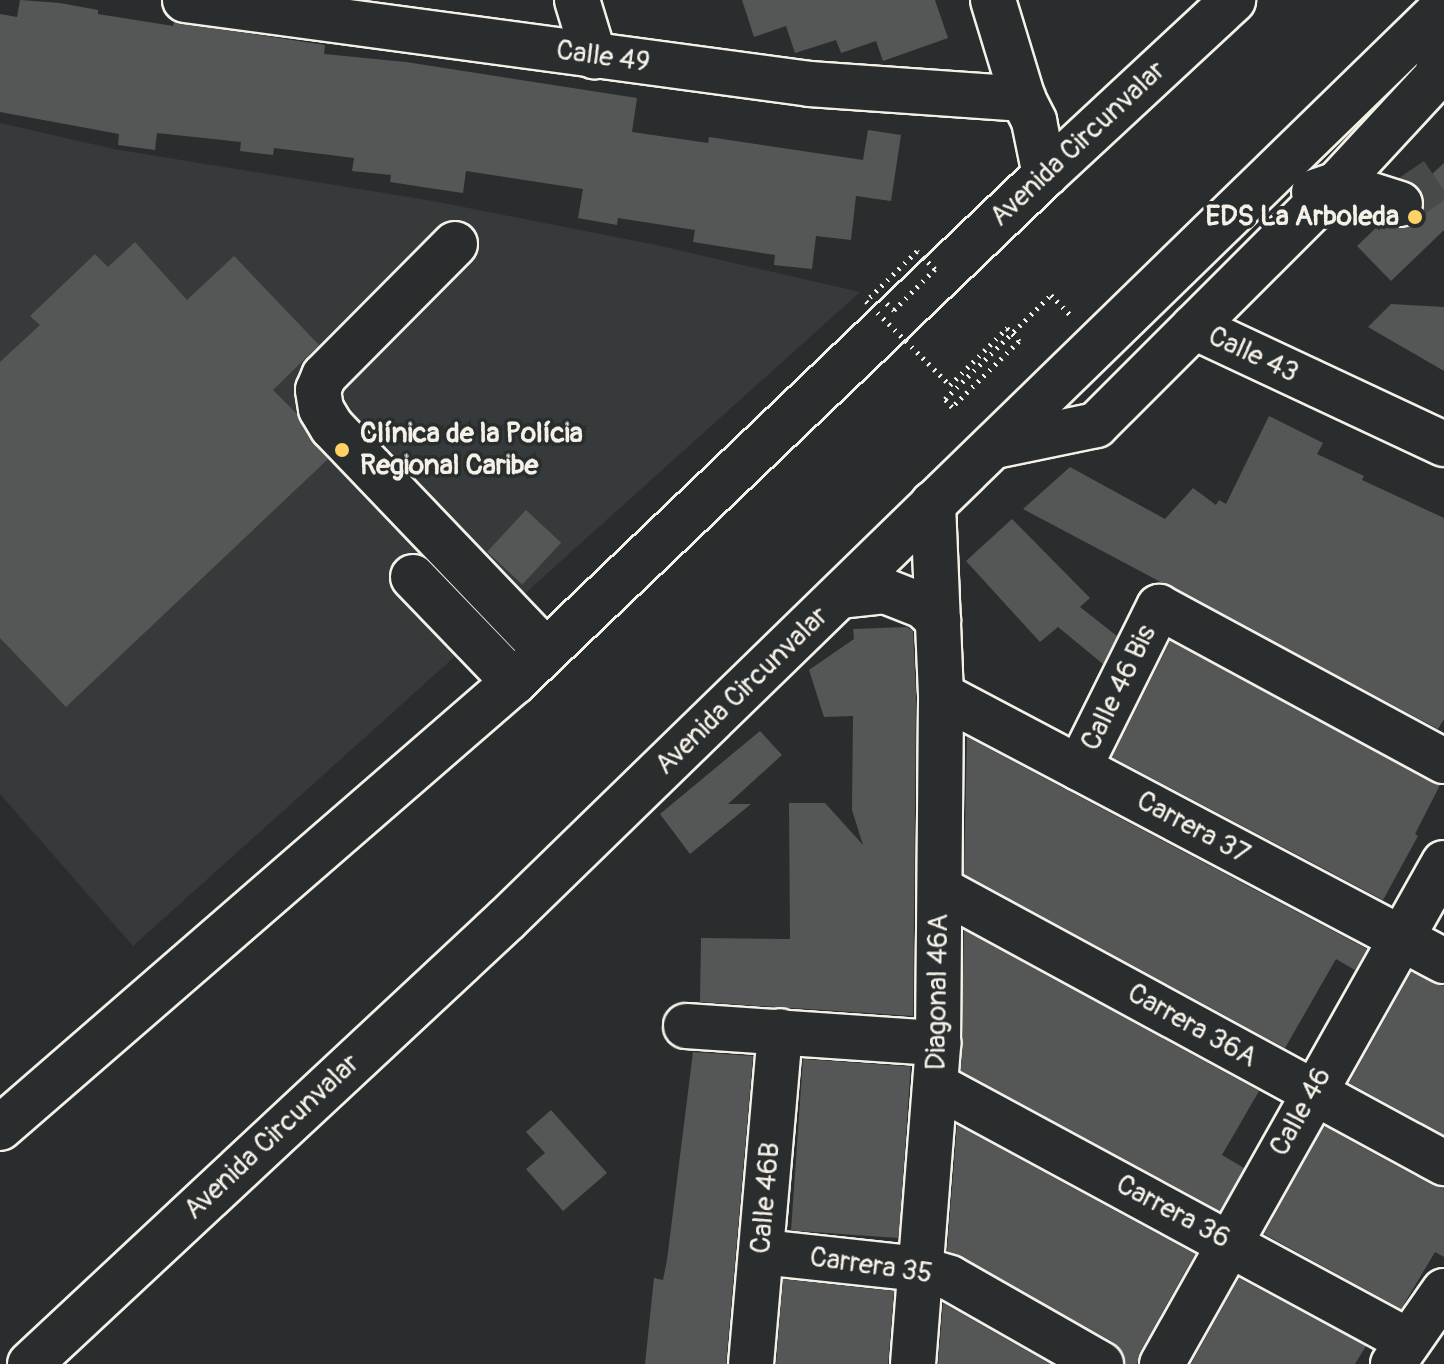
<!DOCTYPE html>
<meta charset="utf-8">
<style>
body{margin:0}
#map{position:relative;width:1444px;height:1364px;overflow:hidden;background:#2a2d2e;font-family:Pangolin,sans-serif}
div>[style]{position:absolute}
.built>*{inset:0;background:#373a3a}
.building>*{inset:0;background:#555756;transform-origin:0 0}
.minor-tunnel>*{height:44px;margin-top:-22px;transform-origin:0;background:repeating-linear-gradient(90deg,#484a4a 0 44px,transparent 0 66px)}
.path>*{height:5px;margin-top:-2.5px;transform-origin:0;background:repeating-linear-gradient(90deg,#f4f1e8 0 2px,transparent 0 8px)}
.roads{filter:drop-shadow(2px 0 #f4f1e8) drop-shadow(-2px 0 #f4f1e8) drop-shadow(0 2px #f4f1e8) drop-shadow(0 -2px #f4f1e8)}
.minor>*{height:44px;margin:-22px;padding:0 22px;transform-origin:22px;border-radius:22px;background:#2a2d2e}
.highway>*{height:44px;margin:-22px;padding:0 22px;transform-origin:22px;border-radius:22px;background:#2a2d2e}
.path-bridge>*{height:5px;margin-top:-2.5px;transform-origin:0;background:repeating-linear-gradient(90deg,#f4f1e8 0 2px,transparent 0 8px)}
.dots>*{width:22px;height:22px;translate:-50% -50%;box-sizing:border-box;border:4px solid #2a2d2e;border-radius:50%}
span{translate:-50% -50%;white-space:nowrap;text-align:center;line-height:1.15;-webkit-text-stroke:7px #2a2d2e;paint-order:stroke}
.street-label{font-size:28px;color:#f4f1e8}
.poi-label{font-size:28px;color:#f4f1e8;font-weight:700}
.right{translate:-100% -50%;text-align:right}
.left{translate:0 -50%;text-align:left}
</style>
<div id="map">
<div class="built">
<div style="clip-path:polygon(0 123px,114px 149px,433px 201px,656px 245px,860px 292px,133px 946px,0 794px)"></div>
</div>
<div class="building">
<div style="clip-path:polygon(20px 0,60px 3px,98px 10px,98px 14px,173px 26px,174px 22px,325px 45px,324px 54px,406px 62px,637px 98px,632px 132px,708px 143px,709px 137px,863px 160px,868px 130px,901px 135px,891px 201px,856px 196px,851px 240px,816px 236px,812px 269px,774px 265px,775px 255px,693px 242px,695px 230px,618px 218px,617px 225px,578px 218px,583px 189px,466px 171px,463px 193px,429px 188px,390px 182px,391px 175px,352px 171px,354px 158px,274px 148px,273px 155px,240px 151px,241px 142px,157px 133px,155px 150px,118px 145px,119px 134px,0 112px,0 14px,17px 17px)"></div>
<div style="clip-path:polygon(742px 0,935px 0,948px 38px,883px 61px,876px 41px,841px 53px,836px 40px,795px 53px,786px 26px,754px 37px)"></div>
<div style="clip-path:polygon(1444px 163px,1444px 230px,1391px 281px,1357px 246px,1380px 224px,1405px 228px,1417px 222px,1424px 212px,1424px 199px,1418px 187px)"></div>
<div style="clip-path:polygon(135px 242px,187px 300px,234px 256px,319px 345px,273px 390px,297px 414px,311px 440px,328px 459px,66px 707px,0 638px,0 362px,40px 325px,30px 316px,95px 254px,108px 267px)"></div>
<div style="clip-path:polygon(1391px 304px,1444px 307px,1444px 371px,1368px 327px)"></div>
<div style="clip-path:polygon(1269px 416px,1323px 443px,1317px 454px,1364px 476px,1362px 480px,1444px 518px,1444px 719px,1438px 729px,1023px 509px,1070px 467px,1165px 519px,1193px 488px,1216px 505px,1219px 500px,1226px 504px)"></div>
<div style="left:526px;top:510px;width:48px;height:57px;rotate:43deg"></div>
<div style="clip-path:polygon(1012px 519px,1090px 598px,1080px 607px,1117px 636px,1103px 664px,1058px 627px,1040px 642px,966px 561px)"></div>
<div style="clip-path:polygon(907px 627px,913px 631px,916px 695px,913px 1016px,700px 1002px,701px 938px,790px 939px,789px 803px,825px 803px,863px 845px,852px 810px,853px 716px,824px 717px,809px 670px,854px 639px,853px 629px)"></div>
<div style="clip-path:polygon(1170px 641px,1440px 785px,1415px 834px,1418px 836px,1383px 900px,1112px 757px)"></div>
<div style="clip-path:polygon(760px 731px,782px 755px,728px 804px,751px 804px,690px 854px,660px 814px)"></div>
<div style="clip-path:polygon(967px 737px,1367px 949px,1355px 970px,1336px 959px,1285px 1048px,964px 874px)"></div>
<div style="clip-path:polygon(964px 930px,1259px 1091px,1222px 1155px,1244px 1168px,1220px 1211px,961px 1071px)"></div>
<div style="clip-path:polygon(1411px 972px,1444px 986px,1444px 1135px,1349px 1083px)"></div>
<div style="clip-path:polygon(693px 1052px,753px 1056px,726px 1364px,645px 1364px,654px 1278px,663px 1280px,667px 1260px)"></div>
<div style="left:803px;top:1059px;width:108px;height:172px;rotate:4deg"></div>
<div style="clip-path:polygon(551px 1110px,607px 1173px,563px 1211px,526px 1169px,545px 1153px,526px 1132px)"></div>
<div style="clip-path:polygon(957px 1125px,1195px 1254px,1140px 1352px,1137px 1364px,1126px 1364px,1123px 1352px,1113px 1342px,947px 1251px)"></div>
<div style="clip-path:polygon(1324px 1126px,1432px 1185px,1444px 1188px,1444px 1257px,1435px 1252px,1401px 1309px,1264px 1234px)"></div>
<div style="clip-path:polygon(1239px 1278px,1366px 1346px,1355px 1364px,1191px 1364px)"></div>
<div style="clip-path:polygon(783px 1279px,894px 1291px,888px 1364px,776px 1364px)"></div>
<div style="clip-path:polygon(943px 1303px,1050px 1364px,938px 1364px)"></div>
</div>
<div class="minor-tunnel">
<div style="left:1400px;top:204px;width:53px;rotate:-34.3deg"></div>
</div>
<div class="path">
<div style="left:945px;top:399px;width:148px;rotate:-44.5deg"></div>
<div style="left:1051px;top:295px;width:30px;rotate:46deg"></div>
</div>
<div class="roads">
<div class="minor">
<div style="left:185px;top:0;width:631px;rotate:7.65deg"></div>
<div style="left:810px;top:84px;width:214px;rotate:4deg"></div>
<div style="left:577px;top:0;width:59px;rotate:73.1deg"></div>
<div style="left:993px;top:0;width:103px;rotate:73.1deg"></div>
<div style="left:1023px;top:99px;width:25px;rotate:63deg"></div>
<div style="left:1034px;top:121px;width:55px;rotate:78.5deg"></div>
<div style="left:1314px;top:192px;width:24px;rotate:-19deg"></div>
<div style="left:1337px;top:184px;width:66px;rotate:17.6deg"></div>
<div style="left:455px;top:244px;width:186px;rotate:134.8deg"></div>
<div style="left:324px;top:376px;width:15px;rotate:113deg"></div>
<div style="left:318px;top:390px;width:19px;rotate:81deg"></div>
<div style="left:321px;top:409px;width:21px;rotate:59deg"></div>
<div style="left:332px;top:427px;width:310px;rotate:46.3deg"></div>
<div style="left:1194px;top:327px;width:276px;rotate:25.1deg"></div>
<div style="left:995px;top:446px;width:103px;rotate:-11.7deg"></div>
<div style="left:1096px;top:425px;width:341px;rotate:-45deg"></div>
<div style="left:1337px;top:184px;width:147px;rotate:-47.2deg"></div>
<div style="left:1437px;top:76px;width:36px;rotate:-79deg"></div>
<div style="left:413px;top:577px;width:146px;rotate:46.1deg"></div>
<div style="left:841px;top:596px;width:44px;rotate:-6.5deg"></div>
<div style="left:885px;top:591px;width:41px;rotate:21.5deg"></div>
<div style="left:923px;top:606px;width:21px;rotate:43deg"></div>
<div style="left:941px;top:695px;width:569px;rotate:27.87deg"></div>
<div style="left:1079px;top:768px;width:180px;rotate:-63.6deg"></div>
<div style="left:1159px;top:607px;width:324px;rotate:28.4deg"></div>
<div style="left:940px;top:889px;width:574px;rotate:28.53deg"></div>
<div style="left:686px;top:1026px;width:253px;rotate:3.9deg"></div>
<div style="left:937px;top:1086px;width:536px;rotate:28.43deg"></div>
<div style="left:762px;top:1252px;width:160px;rotate:6.1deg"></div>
<div style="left:921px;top:1269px;width:30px;rotate:17deg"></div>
<div style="left:950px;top:1278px;width:174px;rotate:29.7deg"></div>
<div style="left:751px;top:1364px;width:334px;rotate:-85deg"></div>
<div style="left:913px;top:1364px;width:322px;rotate:-85.5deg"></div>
<div style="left:938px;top:1043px;width:348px;rotate:-89.5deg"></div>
<div style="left:941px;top:695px;width:192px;rotate:-92.4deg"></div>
<div style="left:1162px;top:1364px;width:575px;rotate:-60.63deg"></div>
<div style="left:1393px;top:1364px;width:89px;rotate:-55.1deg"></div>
</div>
<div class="highway">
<div style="left:0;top:1128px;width:681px;rotate:-40.95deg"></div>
<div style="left:514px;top:682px;width:734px;rotate:-43.68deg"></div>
<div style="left:1045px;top:175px;width:257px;rotate:-42.9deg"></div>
<div style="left:30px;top:1364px;width:651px;rotate:-43.01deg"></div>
<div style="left:506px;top:920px;width:1309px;rotate:-44.23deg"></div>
</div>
</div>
<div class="path-bridge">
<div style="left:881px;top:298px;width:18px;rotate:43deg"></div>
<div style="left:894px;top:310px;width:58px;rotate:-45deg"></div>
<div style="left:935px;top:269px;width:25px;rotate:-135deg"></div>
<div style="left:917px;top:251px;width:71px;rotate:135.6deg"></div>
<div style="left:866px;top:301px;width:119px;rotate:45deg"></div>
<div style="left:950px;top:385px;width:81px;rotate:-45deg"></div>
<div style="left:1007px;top:328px;width:18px;rotate:47deg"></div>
<div style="left:1019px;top:341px;width:94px;rotate:135.4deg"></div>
<div style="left:952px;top:407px;width:11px;rotate:-131deg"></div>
</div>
<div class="dots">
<div style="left:1415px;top:217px;background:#ffd166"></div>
<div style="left:342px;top:450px;background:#ffd166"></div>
</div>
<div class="street-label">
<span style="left:603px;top:57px;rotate:8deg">Calle 49</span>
<span style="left:1078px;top:144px;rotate:-43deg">Avenida Circunvalar</span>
<span style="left:1253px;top:355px;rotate:25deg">Calle 43</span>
<span style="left:1119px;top:688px;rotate:-64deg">Calle 46 Bis</span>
<span style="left:742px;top:691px;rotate:-44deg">Avenida Circunvalar</span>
<span style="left:1193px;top:828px;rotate:28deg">Carrera 37</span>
<span style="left:938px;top:992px;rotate:-89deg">Diagonal 46A</span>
<span style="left:1192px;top:1026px;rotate:29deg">Carrera 36A</span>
<span style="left:1301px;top:1112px;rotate:-61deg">Calle 46</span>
<span style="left:272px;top:1137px;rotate:-43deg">Avenida Circunvalar</span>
<span style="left:766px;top:1198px;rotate:-85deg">Calle 46B</span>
<span style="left:1173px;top:1212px;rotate:28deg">Carrera 36</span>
<span style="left:871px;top:1266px;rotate:8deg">Carrera 35</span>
</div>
<div class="poi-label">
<span class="right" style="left:1399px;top:217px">EDS La Arboleda</span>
<span class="left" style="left:360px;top:450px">Clínica de la Polícia<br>Regional Caribe</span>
</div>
</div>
